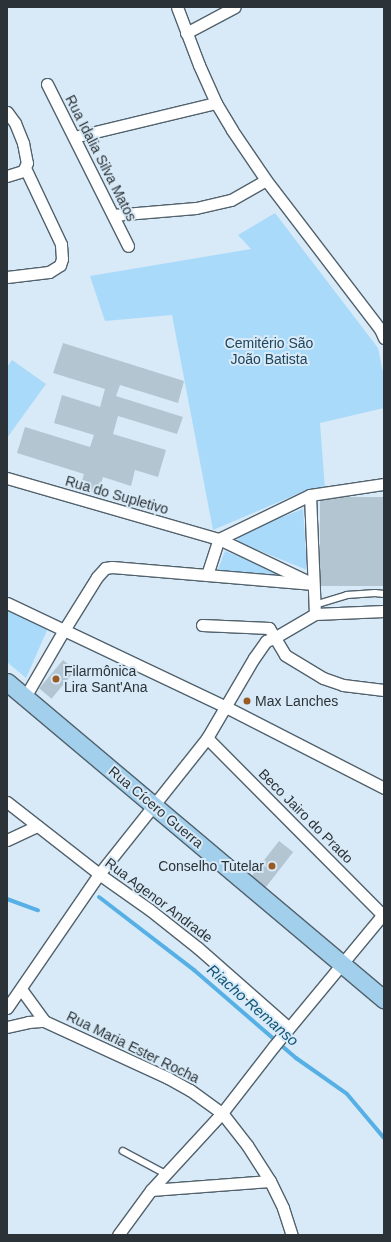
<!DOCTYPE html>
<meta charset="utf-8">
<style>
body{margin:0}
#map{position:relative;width:391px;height:1242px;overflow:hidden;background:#d8eaf7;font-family:Helvetica,sans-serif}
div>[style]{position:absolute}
.green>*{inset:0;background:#a9dafa}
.stream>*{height:4px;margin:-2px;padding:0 2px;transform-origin:2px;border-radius:2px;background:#56b0e6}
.building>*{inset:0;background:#b4c5d2;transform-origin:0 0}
.roads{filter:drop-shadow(1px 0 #52626d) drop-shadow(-1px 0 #52626d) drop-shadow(0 1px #52626d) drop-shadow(0 -1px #52626d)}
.service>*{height:5.5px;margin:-2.75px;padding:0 2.75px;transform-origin:2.75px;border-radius:2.75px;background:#fff}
.minor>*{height:11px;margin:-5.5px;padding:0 5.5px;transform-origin:5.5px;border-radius:5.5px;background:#fff}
.primary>*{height:17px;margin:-8.5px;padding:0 8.5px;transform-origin:8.5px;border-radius:8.5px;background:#a1cfec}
.dots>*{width:11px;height:11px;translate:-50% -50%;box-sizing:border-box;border:2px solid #d8eaf7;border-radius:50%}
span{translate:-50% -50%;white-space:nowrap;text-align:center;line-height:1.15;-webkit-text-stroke:4px #d8eaf7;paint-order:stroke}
.street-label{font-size:14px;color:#2c3338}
.park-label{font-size:14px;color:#20465d}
.poi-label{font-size:14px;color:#2c3338}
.left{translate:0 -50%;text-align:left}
.right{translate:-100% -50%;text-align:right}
.water-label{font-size:15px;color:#0d5478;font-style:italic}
.frame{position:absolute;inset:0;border:8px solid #2c3338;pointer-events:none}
</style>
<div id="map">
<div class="green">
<div style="clip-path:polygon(275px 213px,378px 348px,384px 377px,384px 408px,320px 423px,325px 489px,309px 489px,213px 530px,172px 315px,105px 321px,90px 276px,251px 249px,238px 235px)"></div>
<div style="clip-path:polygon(12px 360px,46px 384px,7px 438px,7px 367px)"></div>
<div style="clip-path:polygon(303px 509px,307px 570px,238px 542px,237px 534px)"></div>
<div style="clip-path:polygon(225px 551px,277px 571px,277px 579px,217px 572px)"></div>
<div style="clip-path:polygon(7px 608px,49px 626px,26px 678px,7px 662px)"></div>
</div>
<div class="stream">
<div style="left:99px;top:897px;width:120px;rotate:37.5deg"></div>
<div style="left:194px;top:970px;width:135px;rotate:40.8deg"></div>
<div style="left:296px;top:1058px;width:62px;rotate:35.2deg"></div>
<div style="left:347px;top:1094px;width:57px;rotate:49.9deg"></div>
<div style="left:7px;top:899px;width:33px;rotate:20deg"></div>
</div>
<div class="building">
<div style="clip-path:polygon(63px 343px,184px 381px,178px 403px,120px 385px,116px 396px,183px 417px,177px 434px,118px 416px,113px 434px,166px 450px,158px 477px,135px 470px,131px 486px,103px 477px,98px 494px,80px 488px,84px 474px,17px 453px,25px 427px,90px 447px,94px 435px,54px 423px,62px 395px,100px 407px,105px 389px,53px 373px)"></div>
<div style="left:384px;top:497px;width:89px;height:64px;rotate:90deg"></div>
<div style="left:63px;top:660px;width:16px;height:37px;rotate:40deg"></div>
<div style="left:279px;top:841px;width:18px;height:48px;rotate:38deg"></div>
</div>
<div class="roads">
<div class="service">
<div style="left:315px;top:605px;width:34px;rotate:-17deg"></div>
<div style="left:347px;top:595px;width:28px;rotate:-4deg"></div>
<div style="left:375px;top:593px;width:9px;rotate:6deg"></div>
<div style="left:123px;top:1151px;width:49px;rotate:28.1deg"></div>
</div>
<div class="minor">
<div style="left:177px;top:7px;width:62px;rotate:69.2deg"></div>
<div style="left:199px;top:65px;width:42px;rotate:65.9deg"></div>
<div style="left:216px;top:103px;width:31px;rotate:59deg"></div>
<div style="left:232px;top:130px;width:60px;rotate:55.8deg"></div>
<div style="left:266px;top:180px;width:188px;rotate:52.6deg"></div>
<div style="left:380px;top:329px;width:10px;rotate:66deg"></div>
<div style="left:186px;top:33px;width:55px;rotate:-28deg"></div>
<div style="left:47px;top:84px;width:181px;rotate:63.4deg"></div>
<div style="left:7px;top:112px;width:14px;rotate:54deg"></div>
<div style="left:15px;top:123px;width:22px;rotate:68deg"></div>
<div style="left:23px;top:143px;width:20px;rotate:79deg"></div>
<div style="left:27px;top:163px;width:9px;rotate:117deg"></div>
<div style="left:23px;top:171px;width:17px;rotate:163deg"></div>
<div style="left:74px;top:137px;width:146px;rotate:-13.5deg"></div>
<div style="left:113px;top:215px;width:83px;rotate:-4.8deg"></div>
<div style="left:196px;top:208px;width:36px;rotate:-13deg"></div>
<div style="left:231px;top:200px;width:40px;rotate:-29.7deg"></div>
<div style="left:7px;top:277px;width:42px;rotate:-6.8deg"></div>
<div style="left:49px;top:272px;width:13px;rotate:-32deg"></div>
<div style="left:60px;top:265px;width:6px;rotate:-72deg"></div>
<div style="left:62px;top:259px;width:15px;rotate:-94deg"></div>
<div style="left:61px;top:244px;width:84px;rotate:-115.3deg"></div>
<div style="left:7px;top:478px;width:221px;rotate:16.1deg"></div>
<div style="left:219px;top:539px;width:98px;rotate:25.5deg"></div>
<div style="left:310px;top:495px;width:119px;rotate:87.6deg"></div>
<div style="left:207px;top:575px;width:38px;rotate:-72deg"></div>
<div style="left:219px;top:539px;width:101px;rotate:-25.8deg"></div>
<div style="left:310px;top:495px;width:75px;rotate:-8.5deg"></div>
<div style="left:7px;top:603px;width:242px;rotate:25.4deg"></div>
<div style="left:226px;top:707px;width:178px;rotate:27.1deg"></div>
<div style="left:202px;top:625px;width:67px;rotate:2.6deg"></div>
<div style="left:269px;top:628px;width:31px;rotate:59deg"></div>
<div style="left:285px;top:655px;width:44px;rotate:31.2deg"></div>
<div style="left:323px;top:678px;width:21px;rotate:19deg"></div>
<div style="left:343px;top:685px;width:41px;rotate:7deg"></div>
<div style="left:25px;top:697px;width:78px;rotate:-59.8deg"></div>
<div style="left:64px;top:630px;width:62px;rotate:-58.1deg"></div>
<div style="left:97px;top:577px;width:12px;rotate:-48deg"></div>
<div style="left:105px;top:568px;width:7px;rotate:-8deg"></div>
<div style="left:112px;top:567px;width:202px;rotate:4.8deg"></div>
<div style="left:207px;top:738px;width:251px;rotate:45.2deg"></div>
<div style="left:7px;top:802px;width:117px;rotate:38deg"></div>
<div style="left:99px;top:874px;width:62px;rotate:35.2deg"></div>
<div style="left:150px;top:910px;width:61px;rotate:38.4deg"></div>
<div style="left:198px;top:948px;width:121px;rotate:41.3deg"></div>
<div style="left:7px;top:840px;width:33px;rotate:-25deg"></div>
<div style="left:21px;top:989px;width:39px;rotate:54deg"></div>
<div style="left:44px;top:1021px;width:136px;rotate:24.7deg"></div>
<div style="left:168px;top:1078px;width:25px;rotate:29deg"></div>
<div style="left:190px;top:1090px;width:39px;rotate:36deg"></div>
<div style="left:222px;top:1113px;width:41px;rotate:52deg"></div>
<div style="left:247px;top:1145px;width:43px;rotate:57.4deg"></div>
<div style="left:270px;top:1181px;width:30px;rotate:64deg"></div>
<div style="left:283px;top:1208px;width:28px;rotate:72deg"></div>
<div style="left:7px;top:1008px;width:163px;rotate:-55.5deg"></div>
<div style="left:99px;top:874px;width:174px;rotate:-51.5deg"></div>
<div style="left:207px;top:738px;width:93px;rotate:-59.6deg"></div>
<div style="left:254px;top:658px;width:21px;rotate:-55deg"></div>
<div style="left:266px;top:641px;width:9px;rotate:-21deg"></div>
<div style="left:274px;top:638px;width:48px;rotate:-30.3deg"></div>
<div style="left:315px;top:614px;width:69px;rotate:-2.5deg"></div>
<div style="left:7px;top:1027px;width:22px;rotate:-13deg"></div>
<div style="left:28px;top:1022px;width:16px;rotate:-4deg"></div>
<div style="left:151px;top:1190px;width:119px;rotate:-4.3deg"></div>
<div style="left:118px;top:1235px;width:56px;rotate:-53.7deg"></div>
<div style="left:151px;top:1190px;width:105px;rotate:-47.3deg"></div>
<div style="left:222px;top:1113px;width:85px;rotate:-52.2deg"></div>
<div style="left:274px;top:1046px;width:173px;rotate:-50.4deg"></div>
</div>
<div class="primary">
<div style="left:7px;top:682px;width:493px;rotate:40.1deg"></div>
</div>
</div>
<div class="dots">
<div style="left:56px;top:679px;background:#9a5a23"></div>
<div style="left:247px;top:701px;background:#9a5a23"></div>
<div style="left:272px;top:866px;background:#9a5a23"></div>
</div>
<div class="street-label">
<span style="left:101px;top:158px;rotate:63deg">Rua Idalia Silva Matos</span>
<span style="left:117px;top:495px;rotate:16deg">Rua do Supletivo</span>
<span style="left:156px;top:807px;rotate:40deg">Rua Cícero Guerra</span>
<span style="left:306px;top:816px;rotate:45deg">Beco Jairo do Prado</span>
<span style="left:159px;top:900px;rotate:37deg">Rua Agenor Andrade</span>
<span style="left:133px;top:1047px;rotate:26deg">Rua Maria Ester Rocha</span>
</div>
<div class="park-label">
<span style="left:269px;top:351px">Cemitério São<br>João Batista</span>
</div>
<div class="poi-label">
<span class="left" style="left:64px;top:679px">Filarmônica<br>Lira Sant'Ana</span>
<span class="left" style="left:255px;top:701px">Max Lanches</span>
<span class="right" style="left:264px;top:866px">Conselho Tutelar</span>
</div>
<div class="water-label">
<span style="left:253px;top:1005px;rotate:41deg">Riacho Remanso</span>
</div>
<div class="frame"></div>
</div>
